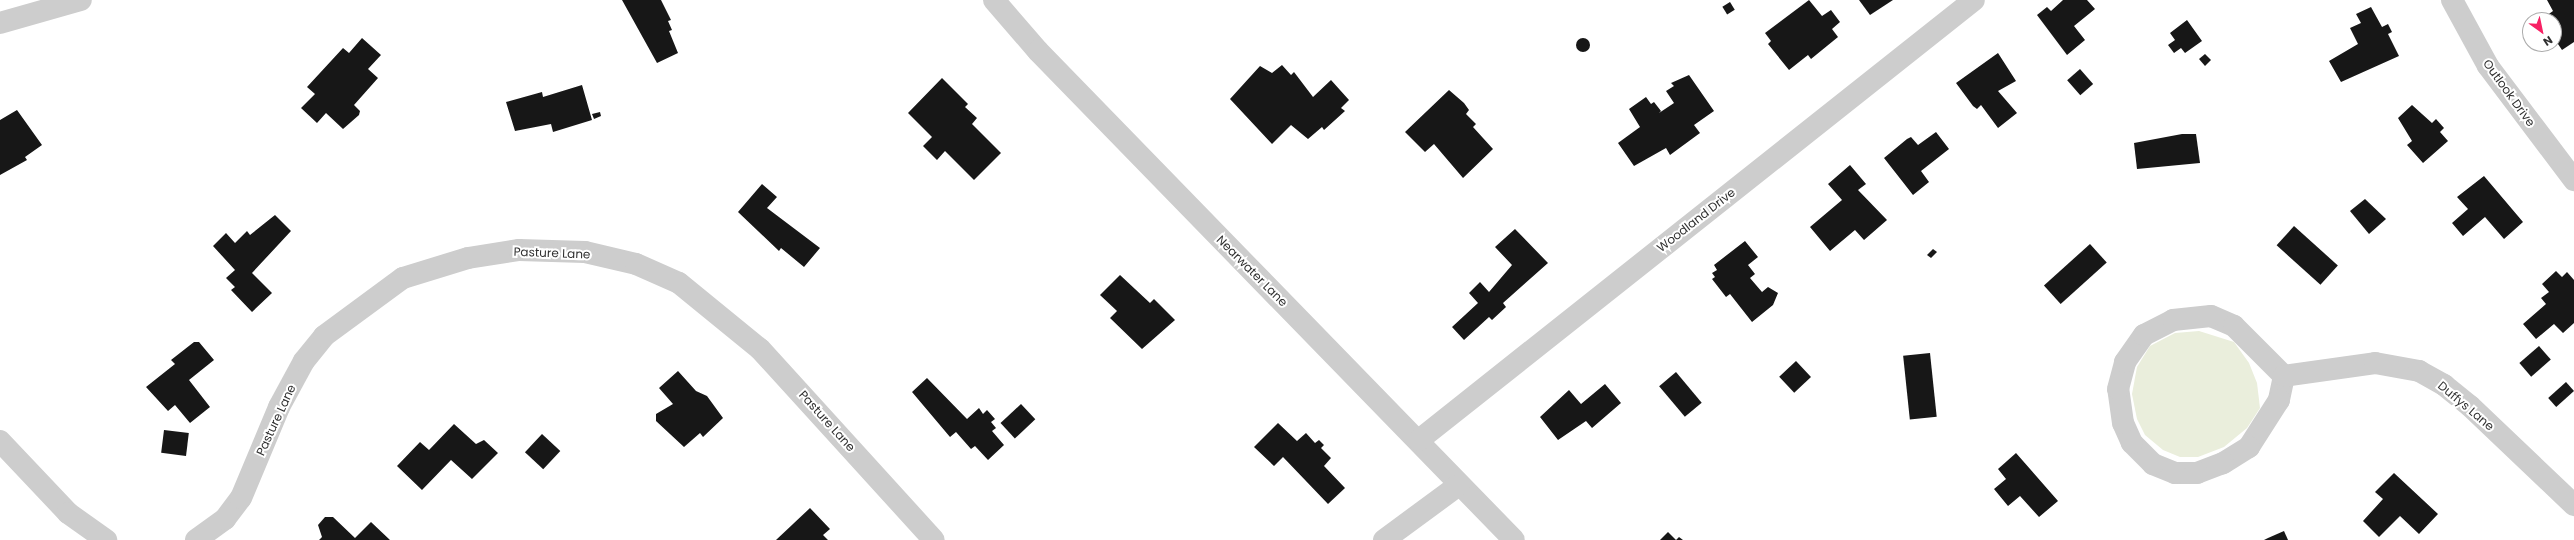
<!DOCTYPE html>
<style>
body{margin:0}
#map{position:relative;width:2574px;height:540px;overflow:hidden;background:#fff;font-family:Poppins,sans-serif}
div>[style]{position:absolute}
.green>*{inset:0;background:#eaeedc}
.building>*{inset:0;background:#171717;transform-origin:0 0}
.round{border-radius:50%}
.minor>*{height:22px;margin:-11px;padding:0 11px;transform-origin:11px;border-radius:11px;background:#cdcdcd}
span{translate:-50% -50%;white-space:nowrap;text-align:center;line-height:1.15;-webkit-text-stroke:4px #fff;paint-order:stroke}
.street-label{font-size:12px;color:#303030}
.north{position:absolute;left:2522px;top:12px;width:40px;height:40px;box-sizing:border-box;background:#fff;border:1px solid #acacac;border-radius:50%;rotate:147deg;font-size:11px;font-weight:700;line-height:16px;text-align:center;color:#303030}
.north::after{content:'';display:block;margin:auto;width:14px;height:18px;background:#f72164;clip-path:polygon(50% 0,100% 100%,50% 72%,0 100%)}
</style>
<div id="map">
<div class="green">
<div style="clip-path:polygon(2199px 331px,2234px 342px,2249px 363px,2257px 383px,2260px 408px,2247px 428px,2224px 447px,2198px 457px,2180px 457px,2163px 450px,2145px 435px,2137px 419px,2132px 394px,2137px 367px,2150px 346px,2175px 333px)"></div>
</div>
<div class="building">
<div style="clip-path:polygon(622px 0,661px 0,671px 20px,668px 21px,672px 30px,669px 31px,678px 53px,657px 63px)"></div>
<div style="clip-path:polygon(1809px 0,1822px 16px,1831px 10px,1840px 22px,1832px 29px,1838px 37px,1811px 59px,1808px 55px,1789px 70px,1768px 44px,1771px 41px,1765px 33px)"></div>
<div style="clip-path:polygon(1859px 0,1893px 0,1870px 15px)"></div>
<div style="clip-path:polygon(2063px 0,2087px 0,2095px 9px,2074px 26px,2085px 40px,2067px 55px,2037px 15px,2047px 7px,2051px 11px)"></div>
<div style="clip-path:polygon(2547px 0,2574px 0,2574px 42px,2562px 50px,2554px 38px,2559px 31px,2554px 20px,2546px 16px,2553px 11px)"></div>
<div style="left:1730px;top:2px;width:9px;height:9px;rotate:58deg"></div>
<div style="clip-path:polygon(2371px 7px,2382px 27px,2388px 24px,2392px 32px,2388px 34px,2399px 56px,2341px 82px,2329px 61px,2358px 44px,2350px 28px,2361px 23px,2356px 14px)"></div>
<div style="clip-path:polygon(2187px 20px,2202px 41px,2185px 53px,2181px 48px,2174px 53px,2168px 45px,2175px 40px,2170px 33px)"></div>
<div style="clip-path:polygon(362px 38px,381px 55px,368px 69px,378px 78px,354px 105px,360px 111px,359px 115px,343px 129px,326px 113px,317px 123px,301px 108px,315px 94px,307px 87px,343px 48px,349px 53px)"></div>
<div class="round" style="left:1576px;top:38px;width:14px;height:14px"></div>
<div style="clip-path:polygon(1998px 53px,2016px 81px,1998px 91px,2017px 113px,1998px 128px,1981px 105px,1977px 109px,1973px 106px,1956px 83px)"></div>
<div style="clip-path:polygon(2205px 54px,2211px 60px,2205px 66px,2199px 59px)"></div>
<div style="clip-path:polygon(1282px 65px,1291px 75px,1294px 72px,1313px 97px,1331px 80px,1349px 100px,1341px 108px,1345px 111px,1324px 130px,1322px 127px,1308px 139px,1291px 125px,1272px 144px,1230px 99px,1260px 66px,1272px 73px)"></div>
<div style="left:2080px;top:69px;width:20px;height:17px;rotate:49deg"></div>
<div style="clip-path:polygon(1689px 75px,1714px 111px,1694px 125px,1700px 133px,1670px 155px,1666px 148px,1634px 166px,1618px 143px,1640px 127px,1629px 109px,1646px 97px,1651px 104px,1654px 102px,1661px 111px,1659px 113px,1674px 103px,1666px 91px,1674px 86px,1671px 83px)"></div>
<div style="clip-path:polygon(942px 78px,968px 104px,965px 107px,977px 118px,972px 124px,1001px 153px,974px 180px,945px 151px,937px 160px,923px 146px,932px 137px,908px 113px)"></div>
<div style="clip-path:polygon(582px 85px,592px 120px,553px 132px,551px 124px,515px 131px,506px 102px,542px 92px,543px 97px)"></div>
<div style="clip-path:polygon(1449px 90px,1464px 103px,1469px 110px,1466px 114px,1476px 124px,1473px 127px,1493px 149px,1463px 178px,1434px 144px,1425px 152px,1405px 132px)"></div>
<div style="clip-path:polygon(2412px 105px,2432px 123px,2436px 119px,2444px 128px,2440px 132px,2448px 141px,2423px 163px,2407px 145px,2412px 141px,2398px 118px)"></div>
<div style="clip-path:polygon(17px 110px,42px 145px,25px 157px,27px 160px,0 175px,0 120px)"></div>
<div style="clip-path:polygon(600px 112px,601px 116px,594px 119px,592px 114px)"></div>
<div style="clip-path:polygon(1936px 132px,1949px 149px,1921px 171px,1929px 182px,1913px 195px,1884px 158px,1907px 139px,1911px 137px,1918px 145px)"></div>
<div style="clip-path:polygon(2182px 134px,2196px 134px,2200px 163px,2137px 169px,2134px 143px)"></div>
<div style="clip-path:polygon(1850px 165px,1866px 184px,1858px 190px,1887px 220px,1864px 240px,1855px 230px,1830px 251px,1810px 227px,1842px 200px,1828px 184px)"></div>
<div style="clip-path:polygon(2484px 176px,2523px 222px,2504px 239px,2485px 217px,2463px 236px,2452px 223px,2468px 209px,2457px 197px)"></div>
<div style="clip-path:polygon(762px 184px,777px 197px,767px 208px,820px 248px,804px 267px,781px 248px,779px 251px,738px 212px)"></div>
<div style="clip-path:polygon(2365px 199px,2386px 219px,2369px 234px,2350px 211px)"></div>
<div style="clip-path:polygon(275px 215px,291px 231px,252px 273px,272px 293px,252px 312px,231px 290px,235px 287px,226px 278px,235px 270px,213px 246px,226px 233px,235px 243px,247px 231px,250px 235px)"></div>
<div style="left:2294px;top:226px;width:59px;height:26px;rotate:42deg"></div>
<div style="clip-path:polygon(1515px 229px,1548px 263px,1503px 303px,1506px 307px,1492px 320px,1489px 317px,1464px 340px,1452px 327px,1478px 303px,1469px 293px,1480px 282px,1489px 292px,1512px 265px,1495px 247px)"></div>
<div style="clip-path:polygon(1745px 241px,1758px 257px,1748px 265px,1755px 274px,1750px 278px,1762px 292px,1768px 287px,1778px 293px,1773px 305px,1752px 322px,1730px 294px,1726px 297px,1712px 279px,1715px 277px,1712px 273px,1717px 270px,1714px 265px)"></div>
<div style="left:2090px;top:244px;width:25px;height:62px;rotate:48deg"></div>
<div style="clip-path:polygon(1933px 249px,1937px 252px,1931px 258px,1927px 255px)"></div>
<div style="clip-path:polygon(2556px 271px,2562px 277px,2567px 272px,2574px 280px,2574px 323px,2563px 333px,2554px 324px,2536px 339px,2523px 324px,2546px 304px,2541px 298px,2549px 292px,2542px 284px)"></div>
<div style="clip-path:polygon(1120px 275px,1150px 303px,1154px 299px,1175px 320px,1142px 349px,1110px 318px,1117px 311px,1100px 295px)"></div>
<div style="clip-path:polygon(194px 342px,199px 342px,214px 360px,189px 380px,210px 407px,190px 423px,175px 405px,168px 411px,146px 387px,175px 364px,171px 360px)"></div>
<div style="left:2539px;top:346px;width:18px;height:26px;rotate:49deg"></div>
<div style="left:1930px;top:353px;width:64px;height:27px;rotate:84deg"></div>
<div style="left:1796px;top:361px;width:22px;height:23px;rotate:47deg"></div>
<div style="clip-path:polygon(678px 371px,696px 391px,707px 396px,723px 418px,703px 437px,700px 433px,684px 447px,656px 421px,656px 414px,673px 404px,659px 388px)"></div>
<div style="left:1676px;top:372px;width:40px;height:22px;rotate:50deg"></div>
<div style="clip-path:polygon(927px 378px,967px 419px,979px 408px,983px 414px,987px 410px,995px 419px,991px 422px,996px 428px,992px 431px,1004px 445px,988px 460px,975px 446px,971px 449px,956px 432px,950px 437px,912px 392px)"></div>
<div style="left:2566px;top:382px;width:12px;height:24px;rotate:48deg"></div>
<div style="clip-path:polygon(1605px 384px,1621px 403px,1592px 428px,1586px 421px,1558px 440px,1540px 417px,1569px 390px,1581px 404px)"></div>
<div style="left:1021px;top:404px;width:21px;height:28px;rotate:47deg"></div>
<div style="clip-path:polygon(1278px 423px,1297px 441px,1306px 433px,1315px 443px,1319px 440px,1324px 445px,1321px 448px,1331px 458px,1324px 466px,1345px 488px,1328px 504px,1283px 457px,1274px 466px,1254px 447px)"></div>
<div style="clip-path:polygon(454px 424px,476px 444px,484px 440px,498px 453px,472px 479px,451px 460px,422px 490px,397px 466px,420px 442px,429px 450px)"></div>
<div style="left:164px;top:430px;width:25px;height:23px;rotate:7deg"></div>
<div style="left:542px;top:434px;width:25px;height:25px;rotate:43deg"></div>
<div style="clip-path:polygon(2016px 453px,2058px 501px,2039px 517px,2020px 496px,2008px 506px,1994px 489px,2006px 479px,1998px 469px)"></div>
<div style="clip-path:polygon(2394px 473px,2438px 514px,2419px 534px,2400px 516px,2379px 537px,2363px 521px,2383px 499px,2375px 492px)"></div>
<div style="clip-path:polygon(810px 508px,830px 529px,823px 535px,828px 540px,776px 540px)"></div>
<div style="clip-path:polygon(325px 517px,333px 517px,355px 538px,371px 522px,390px 540px,319px 540px,322px 537px,318px 525px)"></div>
<div style="clip-path:polygon(2284px 531px,2288px 540px,2264px 540px,2268px 538px)"></div>
<div style="clip-path:polygon(1668px 532px,1676px 540px,1679px 537px,1683px 540px,1660px 540px)"></div>
</div>
<div class="minor">
<div style="left:994px;top:0;width:67px;rotate:49.2deg"></div>
<div style="left:1038px;top:51px;width:682px;rotate:45.77deg"></div>
<div style="left:2452px;top:0;width:75px;rotate:61.4deg"></div>
<div style="left:2488px;top:66px;width:143px;rotate:53deg"></div>
<div style="left:0;top:23px;width:84px;rotate:-15.9deg"></div>
<div style="left:2211px;top:316px;width:25px;rotate:23deg"></div>
<div style="left:2234px;top:326px;width:71px;rotate:45deg"></div>
<div style="left:2284px;top:376px;width:25px;rotate:102deg"></div>
<div style="left:2279px;top:400px;width:56px;rotate:122.6deg"></div>
<div style="left:2249px;top:447px;width:31px;rotate:148deg"></div>
<div style="left:2223px;top:463px;width:28px;rotate:159deg"></div>
<div style="left:2197px;top:473px;width:22px;rotate:180deg"></div>
<div style="left:2175px;top:473px;width:24px;rotate:-158deg"></div>
<div style="left:2153px;top:464px;width:30px;rotate:-135deg"></div>
<div style="left:2132px;top:443px;width:22px;rotate:-114deg"></div>
<div style="left:2123px;top:423px;width:34px;rotate:-98deg"></div>
<div style="left:2118px;top:389px;width:28px;rotate:-75deg"></div>
<div style="left:2125px;top:362px;width:33px;rotate:-55deg"></div>
<div style="left:2144px;top:335px;width:33px;rotate:-27deg"></div>
<div style="left:2173px;top:320px;width:38px;rotate:-6deg"></div>
<div style="left:2284px;top:376px;width:92px;rotate:-8.1deg"></div>
<div style="left:2375px;top:363px;width:45px;rotate:10.3deg"></div>
<div style="left:2419px;top:371px;width:29px;rotate:29deg"></div>
<div style="left:2444px;top:385px;width:33px;rotate:39deg"></div>
<div style="left:2470px;top:406px;width:144px;rotate:43.6deg"></div>
<div style="left:1419px;top:440px;width:708px;rotate:-38.41deg"></div>
<div style="left:0;top:441px;width:99px;rotate:46.6deg"></div>
<div style="left:68px;top:513px;width:47px;rotate:35.4deg"></div>
<div style="left:196px;top:540px;width:36px;rotate:-36deg"></div>
<div style="left:225px;top:519px;width:26px;rotate:-53deg"></div>
<div style="left:241px;top:498px;width:99px;rotate:-67.3deg"></div>
<div style="left:279px;top:407px;width:52px;rotate:-61.5deg"></div>
<div style="left:304px;top:361px;width:32px;rotate:-51deg"></div>
<div style="left:324px;top:336px;width:98px;rotate:-36.3deg"></div>
<div style="left:403px;top:278px;width:68px;rotate:-17.1deg"></div>
<div style="left:468px;top:258px;width:52px;rotate:-8.9deg"></div>
<div style="left:519px;top:250px;width:66px;rotate:1.7deg"></div>
<div style="left:585px;top:252px;width:52px;rotate:13.2deg"></div>
<div style="left:636px;top:264px;width:47px;rotate:23.8deg"></div>
<div style="left:679px;top:283px;width:104px;rotate:39.2deg"></div>
<div style="left:760px;top:349px;width:258px;rotate:47.7deg"></div>
<div style="left:1384px;top:540px;width:93px;rotate:-36.3deg"></div>
</div>
<div class="street-label">
<span style="left:2509px;top:93px;rotate:54deg">Outlook Drive</span>
<span style="left:1696px;top:220px;rotate:-38deg">Woodland Drive</span>
<span style="left:552px;top:253px;rotate:2deg">Pasture Lane</span>
<span style="left:1252px;top:271px;rotate:45deg">Nearwater Lane</span>
<span style="left:2466px;top:406px;rotate:40deg">Duffys Lane</span>
<span style="left:276px;top:420px;rotate:-65deg">Pasture Lane</span>
<span style="left:827px;top:421px;rotate:48deg">Pasture Lane</span>
</div>
<div class="north">N</div>
</div>
